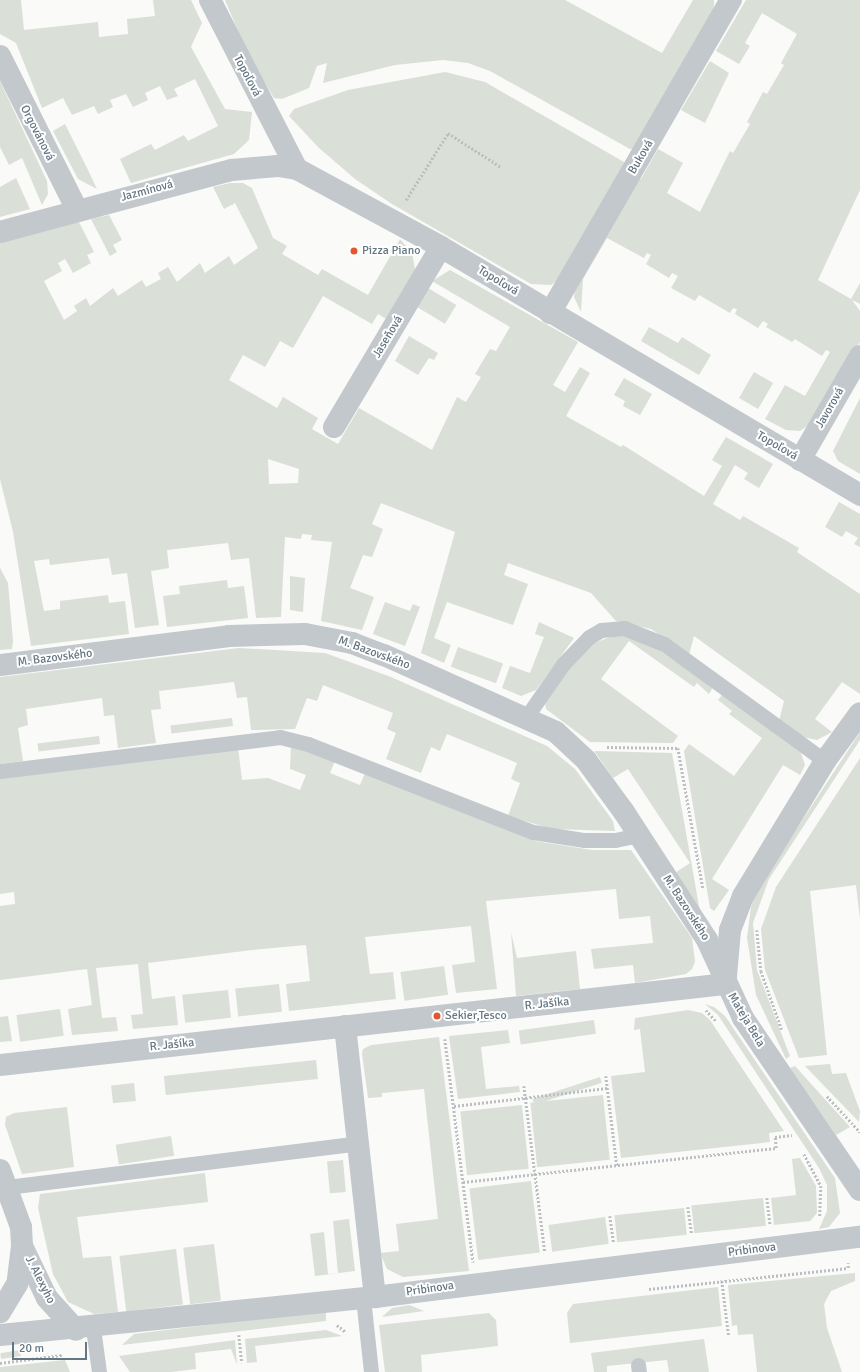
<!DOCTYPE html>
<meta charset="utf-8">
<style>
body{margin:0}
#map{position:relative;width:860px;height:1372px;overflow:hidden;background:#fafaf8;font-family:Signika,sans-serif}
div>[style]{position:absolute}
.green>*{inset:0;background:#dadfd7;transform-origin:0 0}
.path>*{height:2.5px;margin-top:-1.25px;transform-origin:0;background:repeating-linear-gradient(90deg,#bbbfc2 0 2px,transparent 0 4px)}
.lane>*{height:15px;margin:-7.5px;padding:0 7.5px;transform-origin:7.5px;border-radius:7.5px;background:#c3c8cc}
.street>*{height:22px;margin:-11px;padding:0 11px;transform-origin:11px;border-radius:11px;background:#c3c8cc}
.dots>*{width:11px;height:11px;translate:-50% -50%;box-sizing:border-box;border:2px solid #fff;border-radius:50%}
span{translate:-50% -50%;white-space:nowrap;text-align:center;line-height:1.15;-webkit-text-stroke:4px #fff;paint-order:stroke}
.street-label{font-size:12px;color:#657683}
.poi-label{font-size:12px;color:#657683}
.left{translate:0 -50%;text-align:left}
.scale{position:absolute;left:12px;top:1342px;width:75px;height:18px;box-sizing:border-box;border:2px solid #657683;border-top:0;padding-left:5px;font-size:12px;line-height:14px;white-space:nowrap;color:#657683;-webkit-text-stroke:3px #fff;paint-order:stroke}
</style>
<div id="map">
<div class="green">
<div style="clip-path:polygon(0 0,21px 0,24px 30px,98px 22px,99px 37px,128px 34px,127px 19px,155px 16px,153px 0,191px 0,202px 23px,191px 47px,225px 109px,252px 112px,249px 140px,234px 154px,131px 183px,120px 159px,151px 144px,155px 150px,184px 135px,188px 141px,218px 126px,195px 79px,174px 89px,178px 96px,167px 100px,160px 86px,145px 93px,148px 100px,133px 107px,126px 94px,110px 100px,113px 107px,98px 114px,94px 106px,72px 115px,63px 98px,42px 108px,16px 43px,0 34px)"></div>
<div style="clip-path:polygon(225px 0,565px 0,662px 53px,693px 0,714px 0,714px 5px,711px 17px,636px 148px,630px 149px,490px 71px,468px 63px,443px 60px,395px 65px,323px 83px,327px 63px,317px 66px,309px 88px,282px 99px,274px 98px,249px 57px)"></div>
<div style="clip-path:polygon(746px 0,860px 0,860px 190px,818px 280px,851px 299px,860px 283px,860px 304px,852px 300px,860px 311px,860px 342px,815px 421px,800px 431px,786px 430px,765px 419px,785px 385px,805px 396px,830px 352px,826px 350px,822px 356px,795px 339px,792px 342px,766px 327px,768px 324px,763px 321px,758px 328px,735px 314px,737px 309px,733px 308px,730px 313px,699px 295px,695px 301px,671px 288px,678px 276px,672px 273px,669px 278px,646px 264px,651px 255px,647px 253px,644px 258px,607px 238px,583px 279px,581px 312px,574px 297px,575px 288px,638px 177px,641px 179px,658px 149px,683px 163px,667px 193px,700px 212px,730px 151px,733px 153px,750px 124px,747px 122px,763px 92px,767px 94px,784px 65px,781px 63px,797px 34px,762px 13px,745px 43px,750px 46px,739px 64px,716px 51px)"></div>
<div style="clip-path:polygon(710px 61px,729px 73px,705px 123px,681px 110px)"></div>
<div style="clip-path:polygon(445px 72px,485px 82px,624px 162px,626px 167px,560px 279px,551px 285px,531px 284px,392px 204px,355px 179px,318px 147px,289px 116px,294px 109px,348px 90px)"></div>
<div style="clip-path:polygon(0 81px,47px 181px,48px 194px,42px 205px,22px 158px,9px 165px,0 147px)"></div>
<div style="clip-path:polygon(65px 124px,87px 168px,97px 189px,78px 179px,53px 131px)"></div>
<div style="clip-path:polygon(16px 178px,30px 209px,0 217px,0 187px)"></div>
<div style="clip-path:polygon(evenodd,230px 183px,243px 183px,252px 188px,273px 238px,287px 246px,282px 254px,318px 275px,322px 269px,368px 295px,400px 239px,412px 253px,415px 269px,412px 278px,388px 320px,378px 314px,372px 324px,323px 296px,293px 348px,280px 341px,265px 367px,243px 355px,229px 380px,277px 408px,283px 397px,318px 418px,312px 429px,338px 444px,359px 408px,432px 450px,457px 397px,466px 402px,481px 377px,475px 374px,490px 349px,496px 351px,510px 327px,432px 281px,450px 270px,578px 342px,553px 385px,565px 392px,580px 367px,590px 373px,566px 416px,621px 447px,623px 445px,704px 496px,722px 466px,712px 460px,726px 437px,773px 464px,759px 488px,744px 479px,748px 473px,735px 465px,713px 504px,740px 520px,743px 516px,799px 548px,797px 552px,860px 594px,860px 694px,842px 682px,815px 719px,832px 732px,817px 740px,802px 737px,779px 721px,784px 701px,694px 636px,689px 655px,651px 629px,616px 621px,591px 593px,508px 563px,504px 575px,528px 584px,513px 625px,447px 602px,434px 638px,451px 645px,444px 663px,421px 653px,455px 532px,381px 503px,372px 524px,383px 529px,372px 557px,363px 555px,350px 588px,374px 597px,362px 630px,321px 621px,332px 542px,311px 540px,312px 535px,302px 534px,301px 539px,285px 537px,281px 617px,256px 618px,249px 558px,231px 560px,228px 543px,167px 550px,169px 568px,151px 571px,159px 625px,135px 628px,127px 573px,112px 575px,109px 558px,50px 565px,49px 559px,34px 561px,44px 611px,60px 609px,60px 601px,108px 595px,109px 603px,125px 601px,129px 634px,31px 646px,13px 532px,0 479px,0 242px,79px 222px,94px 252px,87px 255px,91px 263px,73px 273px,65px 259px,58px 263px,62px 271px,44px 281px,64px 320px,77px 311px,74px 306px,86px 298px,90px 306px,113px 288px,118px 296px,142px 280px,146px 287px,161px 279px,158px 273px,168px 267px,177px 282px,200px 263px,205px 273px,229px 256px,234px 265px,258px 248px,235px 203px,224px 209px,213px 187px,230px 183px,268px 459px,299px 469px,298px 483px,269px 484px,268px 459px)"></div>
<div style="clip-path:polygon(109px 215px,122px 240px,113px 245px,117px 252px,110px 256px,91px 219px)"></div>
<div style="left:428px;top:288px;width:33px;height:22px;rotate:31deg"></div>
<div style="clip-path:polygon(649px 327px,678px 343px,682px 337px,711px 355px,699px 375px,641px 341px)"></div>
<div style="clip-path:polygon(409px 336px,438px 353px,434px 360px,429px 358px,418px 375px,395px 361px)"></div>
<div style="left:754px;top:372px;width:22px;height:30px;rotate:30deg"></div>
<div style="clip-path:polygon(624px 378px,652px 394px,640px 415px,623px 406px,625px 401px,614px 395px)"></div>
<div style="clip-path:polygon(860px 398px,860px 474px,838px 461px,833px 451px)"></div>
<div style="clip-path:polygon(839px 502px,860px 514px,860px 547px,854px 544px,858px 538px,846px 531px,842px 537px,825px 527px)"></div>
<div style="clip-path:polygon(0 568px,8px 583px,13px 641px,12px 649px,0 650px)"></div>
<div style="clip-path:polygon(290px 576px,305px 578px,303px 612px,290px 610px)"></div>
<div style="clip-path:polygon(227px 580px,228px 588px,244px 586px,248px 618px,167px 627px,163px 596px,180px 594px,179px 586px)"></div>
<div style="clip-path:polygon(385px 602px,410px 611px,413px 604px,420px 607px,405px 646px,373px 634px)"></div>
<div style="clip-path:polygon(539px 622px,574px 638px,536px 690px,521px 696px,502px 688px,510px 666px,530px 673px,544px 637px,535px 634px)"></div>
<div style="clip-path:polygon(618px 634px,631px 636px,656px 648px,713px 687px,709px 694px,697px 683px,694px 687px,629px 641px,601px 679px,678px 736px,673px 743px,590px 742px,546px 709px,545px 702px,562px 675px,589px 645px)"></div>
<div style="left:458px;top:647px;width:48px;height:21px;rotate:20deg"></div>
<div style="clip-path:polygon(239px 648px,325px 653px,391px 677px,547px 746px,575px 769px,613px 821px,615px 831px,552px 829px,508px 816px,520px 783px,511px 779px,517px 763px,447px 734px,440px 751px,431px 747px,421px 773px,386px 759px,396px 733px,387px 729px,393px 713px,323px 685px,317px 701px,307px 698px,295px 729px,251px 730px,247px 697px,237px 698px,234px 682px,159px 691px,161px 709px,151px 710px,156px 743px,118px 748px,114px 715px,104px 716px,102px 698px,26px 709px,28px 725px,18px 728px,23px 761px,0 764px,0 677px)"></div>
<div style="clip-path:polygon(723px 694px,801px 753px,805px 765px,800px 775px,783px 765px,712px 879px,729px 890px,714px 911px,710px 908px,684px 751px,689px 744px,734px 776px,762px 738px,729px 714px,732px 711px,718px 700px)"></div>
<div style="left:232px;top:718px;width:8px;height:62px;rotate:83deg"></div>
<div style="clip-path:polygon(860px 732px,860px 740px,769px 879px,753px 923px,757px 970px,790px 1056px,786px 1059px,756px 995px,747px 938px,751px 907px,756px 891px)"></div>
<div style="left:99px;top:736px;width:8px;height:62px;rotate:83deg"></div>
<div style="clip-path:polygon(291px 746px,335px 761px,330px 773px,360px 785px,365px 773px,535px 841px,592px 850px,631px 850px,692px 938px,695px 962px,692px 969px,686px 974px,635px 983px,633px 965px,594px 969px,591px 949px,653px 943px,650px 916px,619px 919px,616px 889px,486px 901px,497px 989px,456px 993px,452px 965px,475px 962px,471px 926px,365px 937px,370px 974px,393px 972px,396px 999px,289px 1011px,286px 984px,310px 981px,306px 945px,252px 950px,148px 963px,152px 999px,175px 996px,178px 1025px,133px 1029px,131px 1015px,143px 1014px,138px 964px,96px 968px,102px 1018px,116px 1017px,118px 1031px,72px 1035px,68px 1009px,92px 1005px,87px 969px,0 980px,0 906px,15px 904px,14px 892px,0 894px,0 778px,238px 747px,242px 780px,268px 778px,300px 790px,306px 775px,290px 769px)"></div>
<div style="clip-path:polygon(594px 751px,672px 753px,700px 912px,675px 873px,690px 863px,628px 769px,613px 778px)"></div>
<div style="clip-path:polygon(860px 758px,860px 919px,856px 885px,810px 891px,827px 1055px,799px 1058px,765px 970px,761px 929px,776px 887px)"></div>
<div style="clip-path:polygon(511px 932px,517px 958px,576px 951px,580px 989px,516px 996px)"></div>
<div style="left:444px;top:966px;width:29px;height:44px;rotate:82deg"></div>
<div style="left:279px;top:984px;width:28px;height:44px;rotate:84deg"></div>
<div style="left:228px;top:990px;width:28px;height:46px;rotate:84deg"></div>
<div style="clip-path:polygon(705px 1004px,714px 1007px,725px 1016px,835px 1178px,840px 1213px,829px 1227px,819px 1229px,827px 1211px,827px 1185px,819px 1168px,718px 1015px)"></div>
<div style="left:60px;top:1009px;width:27px;height:44px;rotate:82deg"></div>
<div style="clip-path:polygon(688px 1010px,702px 1013px,710px 1020px,784px 1131px,769px 1133px,770px 1142px,621px 1158px,611px 1076px,645px 1072px,640px 1029px,634px 1030px,635px 1018px)"></div>
<div style="clip-path:polygon(8px 1016px,12px 1041px,0 1042px,0 1017px)"></div>
<div style="left:594px;top:1020px;width:14px;height:76px;rotate:82deg"></div>
<div style="clip-path:polygon(508px 1030px,510px 1043px,481px 1047px,486px 1089px,519px 1086px,520px 1092px,458px 1099px,449px 1036px)"></div>
<div style="clip-path:polygon(439px 1037px,469px 1271px,403px 1277px,387px 1269px,380px 1253px,399px 1251px,396px 1224px,438px 1219px,424px 1089px,382px 1093px,382px 1097px,368px 1098px,362px 1054px,363px 1049px,371px 1045px)"></div>
<div style="left:316px;top:1060px;width:19px;height:153px;rotate:84deg"></div>
<div style="clip-path:polygon(830px 1064px,832px 1074px,846px 1073px,860px 1111px,859px 1122px,805px 1066px)"></div>
<div style="clip-path:polygon(795px 1066px,850px 1127px,836px 1135px,790px 1068px)"></div>
<div style="left:600px;top:1077px;width:6px;height:71px;rotate:72deg"></div>
<div style="left:134px;top:1083px;width:18px;height:23px;rotate:84deg"></div>
<div style="left:603px;top:1095px;width:65px;height:73px;rotate:84deg"></div>
<div style="left:522px;top:1105px;width:64px;height:62px;rotate:84deg"></div>
<div style="clip-path:polygon(67px 1107px,74px 1167px,22px 1174px,5px 1125px,6px 1117px,14px 1113px)"></div>
<div style="left:171px;top:1136px;width:20px;height:56px;rotate:81deg"></div>
<div style="clip-path:polygon(800px 1158px,816px 1186px,817px 1213px,810px 1221px,774px 1225px,771px 1198px,796px 1195px,792px 1159px)"></div>
<div style="left:343px;top:1160px;width:32px;height:16px;rotate:85deg"></div>
<div style="clip-path:polygon(205px 1173px,208px 1202px,77px 1217px,83px 1258px,111px 1256px,118px 1312px,94px 1314px,68px 1302px,53px 1274px,38px 1208px,40px 1194px)"></div>
<div style="left:531px;top:1181px;width:72px;height:62px;rotate:83deg"></div>
<div style="left:763px;top:1198px;width:28px;height:72px;rotate:84deg"></div>
<div style="left:684px;top:1208px;width:27px;height:70px;rotate:84deg"></div>
<div style="left:605px;top:1217px;width:27px;height:57px;rotate:82deg"></div>
<div style="clip-path:polygon(349px 1219px,355px 1271px,315px 1276px,310px 1234px,324px 1232px,328px 1274px,338px 1273px,333px 1221px)"></div>
<div style="left:214px;top:1244px;width:57px;height:31px;rotate:83deg"></div>
<div style="left:176px;top:1249px;width:56px;height:57px;rotate:83deg"></div>
<div style="clip-path:polygon(855px 1273px,855px 1281px,831px 1291px,824px 1304px,827px 1328px,842px 1372px,757px 1372px,753px 1334px,738px 1335px,737px 1325px,732px 1326px,728px 1285px)"></div>
<div style="clip-path:polygon(718px 1287px,722px 1326px,570px 1343px,567px 1313px,573px 1304px)"></div>
<div style="clip-path:polygon(409px 1305px,424px 1311px,382px 1317px,392px 1308px)"></div>
<div style="clip-path:polygon(314px 1312px,326px 1313px,326px 1321px,122px 1345px,134px 1334px)"></div>
<div style="clip-path:polygon(489px 1313px,496px 1320px,498px 1346px,421px 1355px,422px 1372px,385px 1372px,379px 1325px)"></div>
<div style="clip-path:polygon(326px 1330px,342px 1336px,255px 1346px,257px 1362px,247px 1363px,245px 1339px)"></div>
<div style="clip-path:polygon(704px 1339px,709px 1372px,669px 1372px,667px 1360px,607px 1366px,607px 1372px,594px 1372px,591px 1353px)"></div>
<div style="clip-path:polygon(235px 1340px,237px 1365px,231px 1349px,195px 1353px,196px 1369px,171px 1372px,130px 1372px,119px 1356px)"></div>
<div style="left:20px;top:1350px;width:6px;height:20px;rotate:81deg"></div>
<div style="clip-path:polygon(65px 1360px,70px 1372px,0 1372px,0 1367px)"></div>
</div>
<div class="path">
<div style="left:406px;top:200px;width:79px;rotate:-57.9deg"></div>
<div style="left:448px;top:133px;width:63px;rotate:32.7deg"></div>
<div style="left:607px;top:747px;width:71px;rotate:0.8deg"></div>
<div style="left:678px;top:748px;width:142px;rotate:79.9deg"></div>
<div style="left:757px;top:930px;width:41px;rotate:84.4deg"></div>
<div style="left:761px;top:971px;width:63px;rotate:70.4deg"></div>
<div style="left:706px;top:1010px;width:15px;rotate:48deg"></div>
<div style="left:445px;top:1039px;width:225px;rotate:82.8deg"></div>
<div style="left:606px;top:1076px;width:90px;rotate:83deg"></div>
<div style="left:524px;top:1086px;width:168px;rotate:82.8deg"></div>
<div style="left:827px;top:1096px;width:49px;rotate:47.5deg"></div>
<div style="left:454px;top:1106px;width:154px;rotate:-6.7deg"></div>
<div style="left:804px;top:1154px;width:36px;rotate:62deg"></div>
<div style="left:821px;top:1186px;width:31px;rotate:92deg"></div>
<div style="left:463px;top:1182px;width:315px;rotate:-6.2deg"></div>
<div style="left:776px;top:1148px;width:11px;rotate:-95deg"></div>
<div style="left:775px;top:1137px;width:17px;rotate:-7deg"></div>
<div style="left:767px;top:1198px;width:26px;rotate:83deg"></div>
<div style="left:688px;top:1207px;width:27px;rotate:82deg"></div>
<div style="left:610px;top:1216px;width:28px;rotate:82deg"></div>
<div style="left:722px;top:1281px;width:56px;rotate:82.9deg"></div>
<div style="left:649px;top:1289px;width:200px;rotate:-6deg"></div>
<div style="left:848px;top:1268px;width:5px;rotate:-90deg"></div>
<div style="left:337px;top:1325px;width:11px;rotate:38deg"></div>
<div style="left:239px;top:1335px;width:28px;rotate:84deg"></div>
<div style="left:0;top:1363px;width:63px;rotate:-7.4deg"></div>
</div>
<div class="lane">
<div style="left:527px;top:716px;width:63px;rotate:-55.3deg"></div>
<div style="left:563px;top:664px;width:37px;rotate:-46deg"></div>
<div style="left:589px;top:637px;width:14px;rotate:-30deg"></div>
<div style="left:601px;top:630px;width:23px;rotate:-5deg"></div>
<div style="left:624px;top:628px;width:43px;rotate:21.8deg"></div>
<div style="left:664px;top:644px;width:199px;rotate:36deg"></div>
<div style="left:0;top:771px;width:282px;rotate:-6.9deg"></div>
<div style="left:280px;top:737px;width:29px;rotate:14deg"></div>
<div style="left:308px;top:744px;width:242px;rotate:21.4deg"></div>
<div style="left:533px;top:832px;width:52px;rotate:8.9deg"></div>
<div style="left:584px;top:840px;width:31px"></div>
<div style="left:615px;top:840px;width:25px;rotate:-12deg"></div>
<div style="left:7px;top:1187px;width:354px;rotate:-7.1deg"></div>
<div style="left:363px;top:1298px;width:74px;rotate:83.8deg"></div>
<div style="left:93px;top:1328px;width:44px;rotate:82.2deg"></div>
<div style="left:638px;top:1365px;width:7px;rotate:82deg"></div>
</div>
<div class="street">
<div style="left:210px;top:0;width:190px;rotate:62.8deg"></div>
<div style="left:297px;top:169px;width:164px;rotate:28.4deg"></div>
<div style="left:441px;top:247px;width:487px;rotate:30.6deg"></div>
<div style="left:0;top:56px;width:172px;rotate:63.4deg"></div>
<div style="left:0;top:232px;width:240px;rotate:-15deg"></div>
<div style="left:232px;top:170px;width:46px;rotate:-5deg"></div>
<div style="left:278px;top:166px;width:19px;rotate:9deg"></div>
<div style="left:550px;top:313px;width:362px;rotate:-60deg"></div>
<div style="left:334px;top:427px;width:209px;rotate:-59.3deg"></div>
<div style="left:800px;top:460px;width:120px;rotate:-60deg"></div>
<div style="left:0;top:665px;width:231px;rotate:-7.2deg"></div>
<div style="left:229px;top:636px;width:76px;rotate:-1.5deg"></div>
<div style="left:305px;top:634px;width:48px;rotate:10.8deg"></div>
<div style="left:352px;top:643px;width:34px;rotate:21deg"></div>
<div style="left:384px;top:655px;width:188px;rotate:24.1deg"></div>
<div style="left:556px;top:732px;width:41px;rotate:43deg"></div>
<div style="left:586px;top:760px;width:64px;rotate:53.8deg"></div>
<div style="left:624px;top:812px;width:153px;rotate:57deg"></div>
<div style="left:707px;top:940px;width:86px;rotate:65.2deg"></div>
<div style="left:743px;top:1018px;width:208px;rotate:55.8deg"></div>
<div style="left:726px;top:976px;width:46px;rotate:-85deg"></div>
<div style="left:730px;top:930px;width:36px;rotate:-69deg"></div>
<div style="left:743px;top:896px;width:158px;rotate:-58.7deg"></div>
<div style="left:825px;top:761px;width:59px;rotate:-53.9deg"></div>
<div style="left:345px;top:1026px;width:273px;rotate:83.7deg"></div>
<div style="left:0;top:1065px;width:731px;rotate:-6.37deg"></div>
<div style="left:0;top:1170px;width:61px;rotate:69.8deg"></div>
<div style="left:21px;top:1227px;width:19px;rotate:87deg"></div>
<div style="left:22px;top:1246px;width:38px;rotate:97deg"></div>
<div style="left:17px;top:1284px;width:33px;rotate:121deg"></div>
<div style="left:23px;top:1248px;width:55px;rotate:64.4deg"></div>
<div style="left:47px;top:1298px;width:43px;rotate:47.8deg"></div>
<div style="left:0;top:1335px;width:377px;rotate:-5.8deg"></div>
<div style="left:375px;top:1297px;width:489px;rotate:-7.1deg"></div>
</div>
<div class="dots">
<div style="left:354px;top:251px;background:#e4572e"></div>
<div style="left:437px;top:1016px;background:#e4572e"></div>
</div>
<div class="street-label">
<span style="left:247px;top:76px;rotate:62deg">Topoľová</span>
<span style="left:37px;top:133px;rotate:63deg">Orgovánová</span>
<span style="left:641px;top:157px;rotate:-60deg">Buková</span>
<span style="left:147px;top:191px;rotate:-15deg">Jazmínová</span>
<span style="left:498px;top:281px;rotate:31deg">Topoľová</span>
<span style="left:388px;top:337px;rotate:-59deg">Jaseňová</span>
<span style="left:830px;top:408px;rotate:-60deg">Javorová</span>
<span style="left:777px;top:446px;rotate:30deg">Topoľová</span>
<span style="left:374px;top:653px;rotate:20deg">M. Bazovského</span>
<span style="left:55px;top:658px;rotate:-7deg">M. Bazovského</span>
<span style="left:686px;top:908px;rotate:57deg">M. Bazovského</span>
<span style="left:547px;top:1004px;rotate:-6deg">R. Jašíka</span>
<span style="left:746px;top:1020px;rotate:59deg">Mateja Bela</span>
<span style="left:172px;top:1045px;rotate:-6deg">R. Jašíka</span>
<span style="left:752px;top:1250px;rotate:-7deg">Pribinova</span>
<span style="left:40px;top:1280px;rotate:63deg">J. Alexyho</span>
<span style="left:430px;top:1289px;rotate:-8deg">Pribinova</span>
</div>
<div class="poi-label">
<span class="left" style="left:362px;top:251px">Pizza Piano</span>
<span class="left" style="left:445px;top:1016px">Sekier,Tesco</span>
</div>
<div class="scale">20 m</div>
</div>
